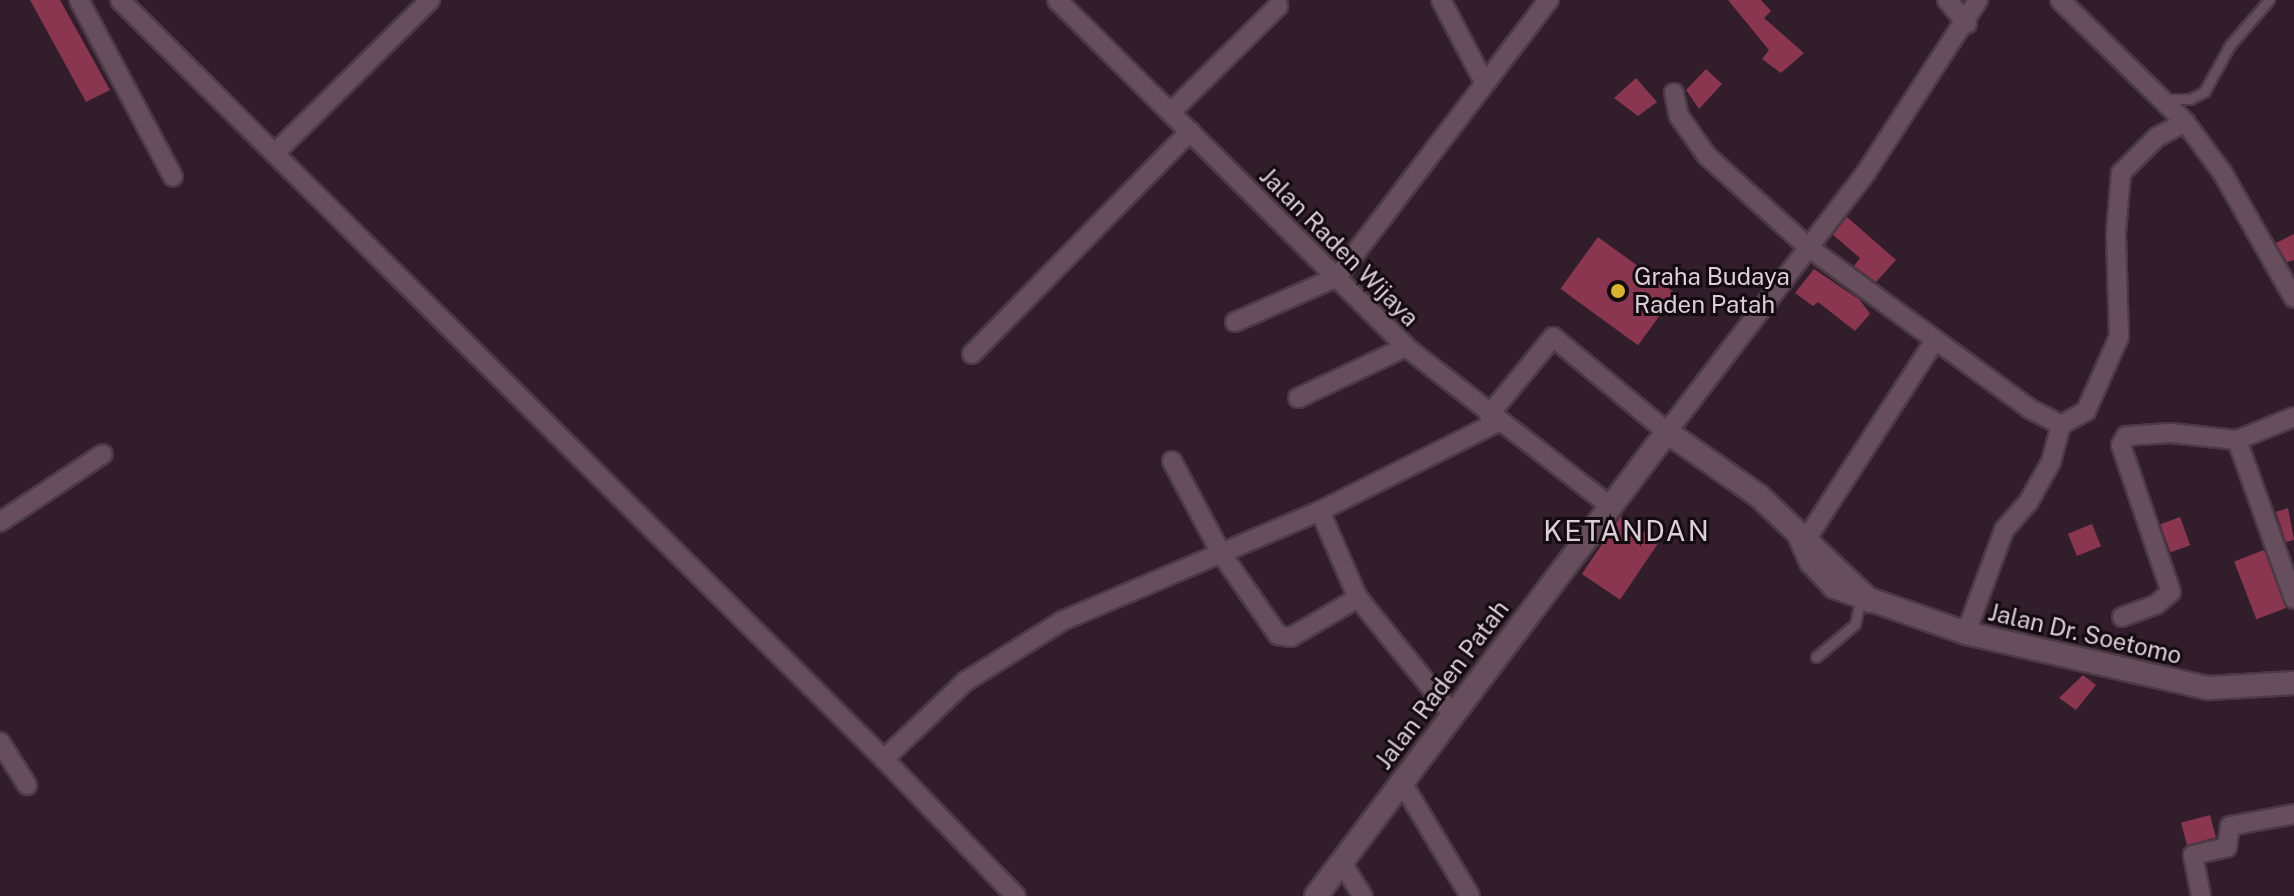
<!DOCTYPE html>
<style>
body{margin:0}
#map{position:relative;width:2294px;height:896px;overflow:hidden;background:#321d2a;font-family:"Public Sans",sans-serif}
div>[style]{position:absolute}
.building>*{inset:0;background:#8a3650;transform-origin:0 0}
.roads{filter:drop-shadow(2px 0 #4c3a46) drop-shadow(-2px 0 #4c3a46) drop-shadow(0 2px #4c3a46) drop-shadow(0 -2px #4c3a46)}
.service>*{height:9px;margin:-4.5px;padding:0 4.5px;transform-origin:4.5px;border-radius:4.5px;background:#664e5c}
.minor>*{height:18px;margin:-9px;padding:0 9px;transform-origin:9px;border-radius:9px;background:#664e5c}
.tertiary>*{height:22px;margin:-11px;padding:0 11px;transform-origin:11px;border-radius:11px;background:#664e5c}
.dots>*{width:22px;height:22px;translate:-50% -50%;box-sizing:border-box;border:4px solid #140b10;border-radius:50%}
span{translate:-50% -50%;white-space:nowrap;text-align:center;line-height:1.15;-webkit-text-stroke:6px #140b10;paint-order:stroke}
.street-label{font-size:24px;color:#dccdd6}
.poi-label{font-size:24px;color:#dccdd6}
.left{translate:0 -50%;text-align:left}
.quarter-label{font-size:28px;color:#dccdd6;letter-spacing:2px}
</style>
<div id="map">
<div class="building">
<div style="clip-path:polygon(30px 0,60px 0,110px 90px,86px 102px)"></div>
<div style="clip-path:polygon(1728px 0,1761px 0,1771px 11px,1764px 18px,1804px 53px,1781px 73px,1762px 59px,1769px 50px)"></div>
<div style="clip-path:polygon(1706px 69px,1722px 84px,1699px 109px,1686px 90px)"></div>
<div style="clip-path:polygon(1636px 78px,1657px 102px,1638px 116px,1614px 98px)"></div>
<div style="clip-path:polygon(1847px 217px,1896px 260px,1876px 282px,1854px 266px,1860px 258px,1833px 235px)"></div>
<div style="clip-path:polygon(2294px 234px,2294px 260px,2287px 262px,2276px 243px)"></div>
<div style="left:1598px;top:237px;width:96px;height:64px;rotate:36deg"></div>
<div style="clip-path:polygon(1814px 269px,1860px 300px,1870px 314px,1855px 331px,1818px 302px,1813px 306px,1795px 293px)"></div>
<div style="clip-path:polygon(2288px 508px,2294px 540px,2286px 542px,2276px 512px)"></div>
<div style="left:1621px;top:516px;width:46px;height:70px;rotate:34deg"></div>
<div style="left:2180px;top:517px;width:30px;height:21px;rotate:70deg"></div>
<div style="left:2092px;top:524px;width:24px;height:26px;rotate:68deg"></div>
<div style="left:2264px;top:550px;width:62px;height:32px;rotate:69deg"></div>
<div style="clip-path:polygon(2083px 675px,2096px 685px,2076px 710px,2059px 698px)"></div>
<div style="left:2210px;top:815px;width:23px;height:30px;rotate:75deg"></div>
</div>
<div class="roads">
<div class="service">
<div style="left:2166px;top:99px;width:24px"></div>
<div style="left:2190px;top:99px;width:16px;rotate:-27deg"></div>
<div style="left:2204px;top:92px;width:54px;rotate:-61deg"></div>
<div style="left:2230px;top:45px;width:60px;rotate:-49.1deg"></div>
<div style="left:1816px;top:657px;width:51px;rotate:-40.2deg"></div>
<div style="left:1855px;top:624px;width:26px;rotate:-77deg"></div>
</div>
<div class="minor">
<div style="left:79px;top:0;width:200px;rotate:62deg"></div>
<div style="left:120px;top:0;width:1077px;rotate:44.81deg"></div>
<div style="left:884px;top:759px;width:190px;rotate:46.1deg"></div>
<div style="left:1057px;top:0;width:492px;rotate:44.8deg"></div>
<div style="left:1406px;top:347px;width:256px;rotate:37.9deg"></div>
<div style="left:1441px;top:0;width:93px;rotate:62.3deg"></div>
<div style="left:1947px;top:0;width:31px;rotate:50deg"></div>
<div style="left:2060px;top:0;width:175px;rotate:44.3deg"></div>
<div style="left:2185px;top:122px;width:62px;rotate:53.5deg"></div>
<div style="left:2222px;top:172px;width:145px;rotate:60.3deg"></div>
<div style="left:1674px;top:93px;width:24px;rotate:78deg"></div>
<div style="left:1679px;top:116px;width:49px;rotate:55deg"></div>
<div style="left:1707px;top:156px;width:136px;rotate:42deg"></div>
<div style="left:1808px;top:247px;width:275px;rotate:36.1deg"></div>
<div style="left:2030px;top:409px;width:35px;rotate:27deg"></div>
<div style="left:2061px;top:425px;width:29px;rotate:-29deg"></div>
<div style="left:2086px;top:411px;width:81px;rotate:-66deg"></div>
<div style="left:2119px;top:337px;width:104px;rotate:-91.7deg"></div>
<div style="left:2116px;top:233px;width:60px;rotate:-85.2deg"></div>
<div style="left:2121px;top:173px;width:51px;rotate:-45deg"></div>
<div style="left:2157px;top:137px;width:32px;rotate:-28deg"></div>
<div style="left:1171px;top:112px;width:151px;rotate:-44.7deg"></div>
<div style="left:275px;top:153px;width:218px;rotate:-44.6deg"></div>
<div style="left:1235px;top:322px;width:111px;rotate:-23.8deg"></div>
<div style="left:1337px;top:277px;width:349px;rotate:-52.6deg"></div>
<div style="left:972px;top:354px;width:312px;rotate:-45.6deg"></div>
<div style="left:1298px;top:398px;width:119px;rotate:-25.3deg"></div>
<div style="left:1489px;top:415px;width:101px;rotate:-50.6deg"></div>
<div style="left:1553px;top:337px;width:148px;rotate:39.8deg"></div>
<div style="left:1667px;top:432px;width:329px;rotate:-52.5deg"></div>
<div style="left:1867px;top:171px;width:204px;rotate:-57deg"></div>
<div style="left:2237px;top:440px;width:169px;rotate:70.3deg"></div>
<div style="left:1172px;top:461px;width:104px;rotate:62deg"></div>
<div style="left:1221px;top:553px;width:100px;rotate:55.2deg"></div>
<div style="left:1278px;top:635px;width:13px;rotate:9deg"></div>
<div style="left:1291px;top:637px;width:78px;rotate:-30.2deg"></div>
<div style="left:1320px;top:511px;width:95px;rotate:66.4deg"></div>
<div style="left:1358px;top:598px;width:151px;rotate:50.9deg"></div>
<div style="left:0;top:522px;width:123px;rotate:-33.4deg"></div>
<div style="left:1807px;top:538px;width:236px;rotate:-57.1deg"></div>
<div style="left:2122px;top:617px;width:37px;rotate:-20deg"></div>
<div style="left:2157px;top:604px;width:18px;rotate:-41deg"></div>
<div style="left:2171px;top:592px;width:155px;rotate:-108.8deg"></div>
<div style="left:2121px;top:445px;width:10px;rotate:-61deg"></div>
<div style="left:2126px;top:436px;width:44px;rotate:-3.9deg"></div>
<div style="left:2170px;top:433px;width:67px;rotate:6deg"></div>
<div style="left:2237px;top:440px;width:61px;rotate:-22deg"></div>
<div style="left:1966px;top:633px;width:110px;rotate:-69.7deg"></div>
<div style="left:2004px;top:530px;width:38px;rotate:-49deg"></div>
<div style="left:2029px;top:501px;width:45px;rotate:-60.6deg"></div>
<div style="left:2051px;top:462px;width:38px;rotate:-75deg"></div>
<div style="left:0;top:742px;width:51px;rotate:57.9deg"></div>
<div style="left:884px;top:759px;width:113px;rotate:-43.6deg"></div>
<div style="left:966px;top:681px;width:113px;rotate:-32deg"></div>
<div style="left:1062px;top:621px;width:280px;rotate:-23.1deg"></div>
<div style="left:1320px;top:511px;width:199px;rotate:-26.6deg"></div>
<div style="left:1401px;top:781px;width:134px;rotate:59deg"></div>
<div style="left:1342px;top:863px;width:39px;rotate:58deg"></div>
<div style="left:2201px;top:896px;width:42px;rotate:-101deg"></div>
<div style="left:2193px;top:855px;width:35px;rotate:-13deg"></div>
<div style="left:2227px;top:847px;width:21px;rotate:-82deg"></div>
<div style="left:2230px;top:826px;width:65px;rotate:-10.6deg"></div>
</div>
<div class="tertiary">
<div style="left:1799px;top:535px;width:30px;rotate:66deg"></div>
<div style="left:1811px;top:562px;width:34px;rotate:47deg"></div>
<div style="left:1834px;top:587px;width:140px;rotate:19.2deg"></div>
<div style="left:1966px;top:633px;width:249px;rotate:12.8deg"></div>
<div style="left:2209px;top:688px;width:85px;rotate:-3.4deg"></div>
<div style="left:1316px;top:896px;width:582px;rotate:-52.89deg"></div>
<div style="left:1667px;top:432px;width:112px;rotate:34.8deg"></div>
<div style="left:1759px;top:496px;width:153px;rotate:43.4deg"></div>
</div>
</div>
<div class="dots">
<div style="left:1618px;top:291px;background:#dab333"></div>
</div>
<div class="street-label">
<span style="left:1339px;top:247px;rotate:45deg">Jalan Raden Wijaya</span>
<span style="left:2085px;top:634px;rotate:13deg">Jalan Dr. Soetomo</span>
<span style="left:1442px;top:685px;rotate:-53deg">Jalan Raden Patah</span>
</div>
<div class="poi-label">
<span class="left" style="left:1634px;top:291px">Graha Budaya<br>Raden Patah</span>
</div>
<div class="quarter-label">
<span style="left:1627px;top:531px">KETANDAN</span>
</div>
</div>
